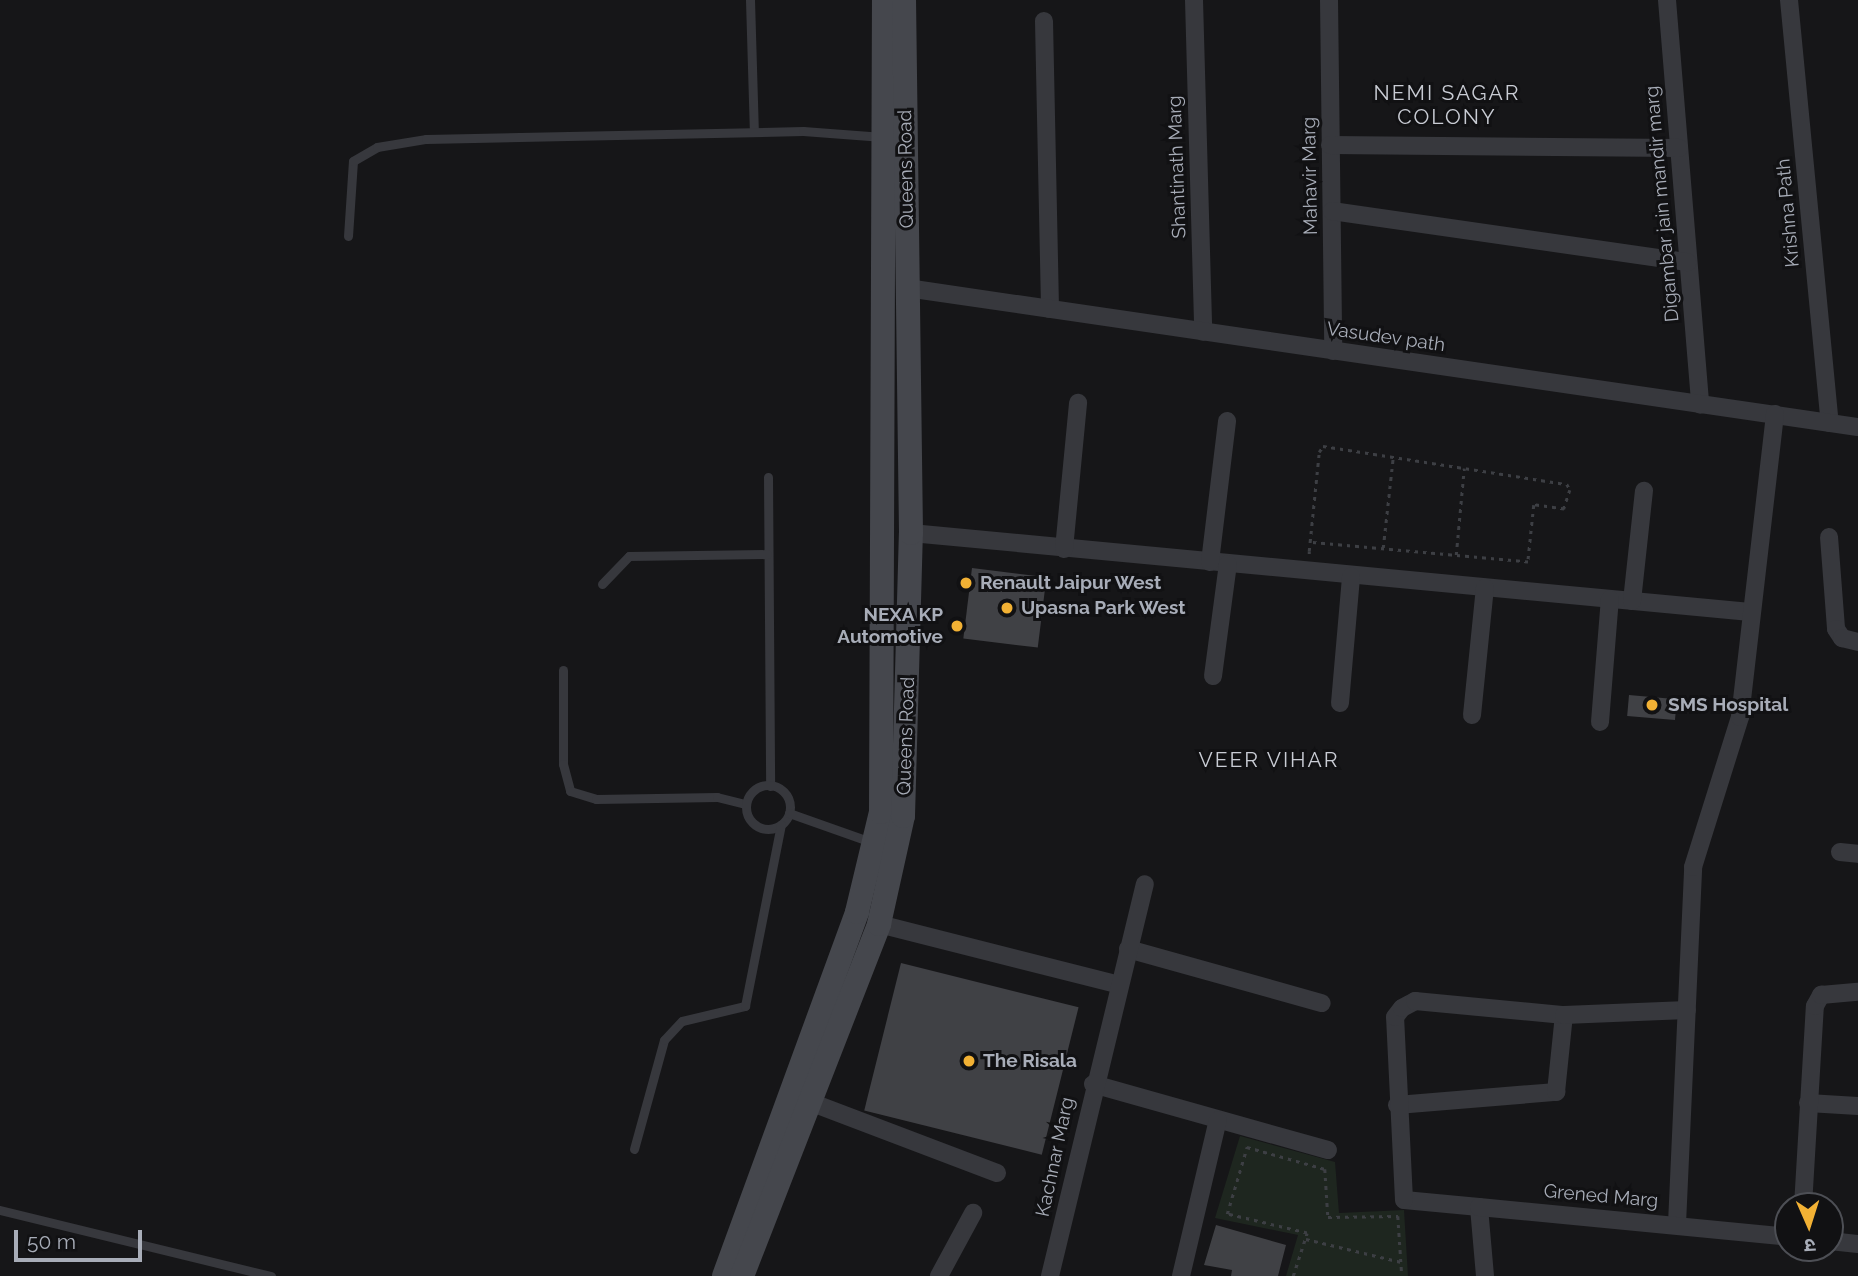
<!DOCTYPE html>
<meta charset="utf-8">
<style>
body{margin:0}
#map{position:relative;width:1858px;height:1276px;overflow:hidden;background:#161618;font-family:Raleway,"Noto Sans Devanagari",sans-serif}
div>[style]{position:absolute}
.green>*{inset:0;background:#1e261f}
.building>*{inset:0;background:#404145;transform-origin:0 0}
.path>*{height:2.5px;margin-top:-1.25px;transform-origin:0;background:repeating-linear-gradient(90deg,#3d3f44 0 3.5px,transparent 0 8.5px)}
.lane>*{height:9px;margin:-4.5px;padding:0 4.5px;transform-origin:4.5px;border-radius:4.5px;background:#37383d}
.lane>.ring{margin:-4.5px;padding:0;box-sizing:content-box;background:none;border:9px solid #37383d;border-radius:50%}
.street>*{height:18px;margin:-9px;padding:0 9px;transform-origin:9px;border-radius:9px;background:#37383d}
.secondary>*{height:24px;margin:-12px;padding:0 12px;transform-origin:12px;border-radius:12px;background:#45474d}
.dots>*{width:19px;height:19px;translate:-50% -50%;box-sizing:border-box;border:4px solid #111113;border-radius:50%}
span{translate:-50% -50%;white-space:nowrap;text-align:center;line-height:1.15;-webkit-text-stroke:6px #111113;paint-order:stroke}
.street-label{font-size:19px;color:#a8adb8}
.poi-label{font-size:19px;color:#a8adb8;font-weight:700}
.left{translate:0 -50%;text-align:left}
.right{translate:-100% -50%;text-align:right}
.neighbourhood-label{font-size:21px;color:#c9ccd4;letter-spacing:2px}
.north{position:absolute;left:1774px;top:1192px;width:70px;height:70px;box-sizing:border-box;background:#111113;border:2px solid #4d4f55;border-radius:50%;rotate:177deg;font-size:19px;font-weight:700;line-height:28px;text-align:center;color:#a8adb8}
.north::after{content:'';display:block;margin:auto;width:24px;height:32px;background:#f2b134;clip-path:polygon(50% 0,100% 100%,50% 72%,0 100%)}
.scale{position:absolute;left:14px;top:1230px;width:128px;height:32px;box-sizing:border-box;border:4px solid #a8adb8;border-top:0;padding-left:9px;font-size:21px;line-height:24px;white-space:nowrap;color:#a8adb8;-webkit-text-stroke:5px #111113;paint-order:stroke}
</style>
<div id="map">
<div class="green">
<div style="clip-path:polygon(1240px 1136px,1335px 1162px,1339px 1213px,1404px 1210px,1408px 1276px,1286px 1276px,1298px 1235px,1215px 1218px)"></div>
</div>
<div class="building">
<div style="left:972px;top:568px;width:75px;height:71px;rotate:7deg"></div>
<div style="left:1629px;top:695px;width:48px;height:21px;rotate:5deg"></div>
<div style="left:901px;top:963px;width:183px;height:152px;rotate:14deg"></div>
<div style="clip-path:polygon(1216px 1225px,1286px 1245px,1278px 1276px,1231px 1276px,1232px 1270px,1204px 1265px)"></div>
</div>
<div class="path">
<div style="left:1383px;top:548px;width:91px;rotate:-83.7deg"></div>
<div style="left:1309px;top:554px;width:3px;rotate:-90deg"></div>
<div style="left:1309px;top:551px;width:100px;rotate:-84.2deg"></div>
<div style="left:1319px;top:452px;width:7px;rotate:-56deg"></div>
<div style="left:1323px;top:446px;width:247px;rotate:8.9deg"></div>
<div style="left:1567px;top:484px;width:7px;rotate:63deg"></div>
<div style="left:1570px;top:490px;width:20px;rotate:108deg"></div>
<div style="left:1564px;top:509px;width:30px;rotate:-172deg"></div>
<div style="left:1534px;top:505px;width:57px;rotate:96deg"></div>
<div style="left:1528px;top:562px;width:219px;rotate:-174.8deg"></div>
<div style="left:1456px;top:555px;width:87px;rotate:-84.7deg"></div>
<div style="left:1306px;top:1239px;width:98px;rotate:13.6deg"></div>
<div style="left:1293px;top:1276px;width:45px;rotate:-72deg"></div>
<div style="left:1307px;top:1233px;width:82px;rotate:-166.6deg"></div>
<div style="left:1227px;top:1214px;width:70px;rotate:-73.4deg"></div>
<div style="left:1247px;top:1147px;width:81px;rotate:15.8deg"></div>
<div style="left:1325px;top:1169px;width:48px;rotate:86.4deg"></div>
<div style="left:1328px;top:1217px;width:70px;rotate:-0.8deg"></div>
<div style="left:1398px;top:1216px;width:60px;rotate:86.2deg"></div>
</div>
<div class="lane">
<div style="left:750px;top:0;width:132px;rotate:88.3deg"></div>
<div style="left:348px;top:236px;width:75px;rotate:-86.2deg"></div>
<div style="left:353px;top:161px;width:28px;rotate:-30deg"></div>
<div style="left:377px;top:147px;width:50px;rotate:-9.3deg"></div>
<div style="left:426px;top:139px;width:377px;rotate:-1.2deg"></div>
<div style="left:803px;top:131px;width:80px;rotate:4.3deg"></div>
<div style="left:768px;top:477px;width:309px;rotate:89.6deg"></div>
<div style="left:602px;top:584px;width:39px;rotate:-46deg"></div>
<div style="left:629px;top:556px;width:138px;rotate:-0.8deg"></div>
<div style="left:563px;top:670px;width:94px;rotate:90deg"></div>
<div style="left:563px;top:764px;width:28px;rotate:75deg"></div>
<div style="left:570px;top:791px;width:27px;rotate:17deg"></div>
<div style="left:596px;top:799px;width:121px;rotate:-0.9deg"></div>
<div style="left:717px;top:797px;width:30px;rotate:14deg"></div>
<div class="ring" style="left:746px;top:785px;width:35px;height:35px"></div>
<div style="left:789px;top:813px;width:87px;rotate:19.5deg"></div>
<div style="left:634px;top:1149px;width:113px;rotate:-74.6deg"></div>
<div style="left:664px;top:1040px;width:26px;rotate:-47deg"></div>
<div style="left:682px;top:1021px;width:65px;rotate:-13.4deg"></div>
<div style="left:745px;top:1006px;width:185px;rotate:-78.8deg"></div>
<div style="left:0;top:1210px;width:279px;rotate:13.7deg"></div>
</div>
<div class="street">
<div style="left:1194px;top:0;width:332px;rotate:88.4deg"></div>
<div style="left:1329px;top:0;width:351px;rotate:89.3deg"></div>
<div style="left:1667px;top:0;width:406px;rotate:85.3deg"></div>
<div style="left:1789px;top:0;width:425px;rotate:84.5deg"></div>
<div style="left:1044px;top:21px;width:288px;rotate:88.8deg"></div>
<div style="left:1330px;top:145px;width:349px;rotate:0.5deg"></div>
<div style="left:1332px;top:211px;width:359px;rotate:8.2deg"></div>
<div style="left:907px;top:288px;width:961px;rotate:8.32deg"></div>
<div style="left:911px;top:533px;width:843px;rotate:5.38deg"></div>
<div style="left:1829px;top:537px;width:92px;rotate:85.6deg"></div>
<div style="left:1836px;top:629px;width:11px;rotate:56deg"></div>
<div style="left:1842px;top:638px;width:16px;rotate:14deg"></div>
<div style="left:1064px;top:549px;width:147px;rotate:-84.5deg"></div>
<div style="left:1210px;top:562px;width:142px;rotate:-83.1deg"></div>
<div style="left:1632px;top:601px;width:111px;rotate:-83.8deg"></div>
<div style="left:1213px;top:676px;width:113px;rotate:-82.4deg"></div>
<div style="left:1340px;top:703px;width:127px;rotate:-85deg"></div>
<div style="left:1472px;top:715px;width:128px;rotate:-84.2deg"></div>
<div style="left:1600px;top:722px;width:123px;rotate:-85.4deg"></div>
<div style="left:1840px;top:852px;width:18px;rotate:6deg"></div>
<div style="left:879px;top:924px;width:244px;rotate:14.2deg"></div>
<div style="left:1128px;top:949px;width:201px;rotate:15.6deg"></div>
<div style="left:1093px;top:1084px;width:244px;rotate:15.7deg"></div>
<div style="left:810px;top:1102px;width:200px;rotate:20.8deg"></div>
<div style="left:1808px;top:1103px;width:50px;rotate:3.4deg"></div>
<div style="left:1397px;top:1105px;width:160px;rotate:-4.7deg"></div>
<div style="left:1556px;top:1092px;width:77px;rotate:-84.1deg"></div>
<div style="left:1803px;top:1206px;width:200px;rotate:-86.6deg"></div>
<div style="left:1815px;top:1006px;width:13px;rotate:-61deg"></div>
<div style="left:1821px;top:995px;width:37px;rotate:-5deg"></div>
<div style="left:1479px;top:1207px;width:75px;rotate:-174.7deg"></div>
<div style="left:1404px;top:1200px;width:183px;rotate:-92.8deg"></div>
<div style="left:1395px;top:1017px;width:11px;rotate:-52deg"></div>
<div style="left:1402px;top:1008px;width:15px;rotate:-28deg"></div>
<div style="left:1415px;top:1001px;width:150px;rotate:5.4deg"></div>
<div style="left:1564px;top:1015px;width:123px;rotate:-2.3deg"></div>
<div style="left:1677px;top:1224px;width:357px;rotate:-87.4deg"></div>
<div style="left:1693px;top:867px;width:157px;rotate:-72.6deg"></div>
<div style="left:1740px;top:717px;width:305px;rotate:-83.4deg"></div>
<div style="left:1830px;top:1241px;width:28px;rotate:6deg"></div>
<div style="left:939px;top:1276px;width:72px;rotate:-61.6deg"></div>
<div style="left:1050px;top:1276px;width:403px;rotate:-76.4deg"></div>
<div style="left:1181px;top:1276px;width:160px;rotate:-76.7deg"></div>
<div style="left:1485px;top:1276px;width:69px;rotate:-95deg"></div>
<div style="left:1479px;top:1207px;width:310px;rotate:5.5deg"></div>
</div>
<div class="secondary">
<div style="left:724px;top:1276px;width:388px;rotate:-69.9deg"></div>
<div style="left:857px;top:912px;width:103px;rotate:-76.5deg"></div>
<div style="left:881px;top:812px;width:812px;rotate:-89.79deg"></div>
<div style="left:742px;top:1276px;width:378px;rotate:-68.7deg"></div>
<div style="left:879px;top:924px;width:111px;rotate:-77.5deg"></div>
<div style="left:903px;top:816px;width:283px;rotate:-88.4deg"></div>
<div style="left:911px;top:533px;width:533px;rotate:-90.75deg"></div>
</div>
<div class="dots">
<div style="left:966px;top:583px;background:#f2b134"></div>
<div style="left:1007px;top:608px;background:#f2b134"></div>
<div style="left:957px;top:626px;background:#f2b134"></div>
<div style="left:1652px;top:705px;background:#f2b134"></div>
<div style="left:969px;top:1061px;background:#f2b134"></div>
</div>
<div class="street-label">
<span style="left:1177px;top:167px;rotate:-92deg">Shantinath Marg</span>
<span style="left:906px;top:169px;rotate:-91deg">Queens Road</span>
<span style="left:1310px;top:176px;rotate:-91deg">Mahavir Marg</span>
<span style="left:1662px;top:204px;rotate:-95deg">Digambar jain mandir marg</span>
<span style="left:1788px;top:213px;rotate:-95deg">Krishna Path</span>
<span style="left:1386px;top:337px;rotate:8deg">Vasudev path</span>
<span style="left:906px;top:736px;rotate:-88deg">Queens Road</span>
<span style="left:1055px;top:1157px;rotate:-78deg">Kachnar Marg</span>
<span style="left:1601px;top:1196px;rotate:5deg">Grened Marg</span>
</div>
<div class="poi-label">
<span class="left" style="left:980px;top:583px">Renault Jaipur West</span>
<span class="left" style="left:1021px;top:608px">Upasna Park West</span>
<span class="right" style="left:943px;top:626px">NEXA KP<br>Automotive</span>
<span class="left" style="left:1668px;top:705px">SMS Hospital</span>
<span class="left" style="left:983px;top:1061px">The Risala</span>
</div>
<div class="neighbourhood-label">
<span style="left:1447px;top:105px">NEMI SAGAR<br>COLONY</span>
<span style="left:1269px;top:760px">VEER VIHAR</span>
</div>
<div class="north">उ</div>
<div class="scale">50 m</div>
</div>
